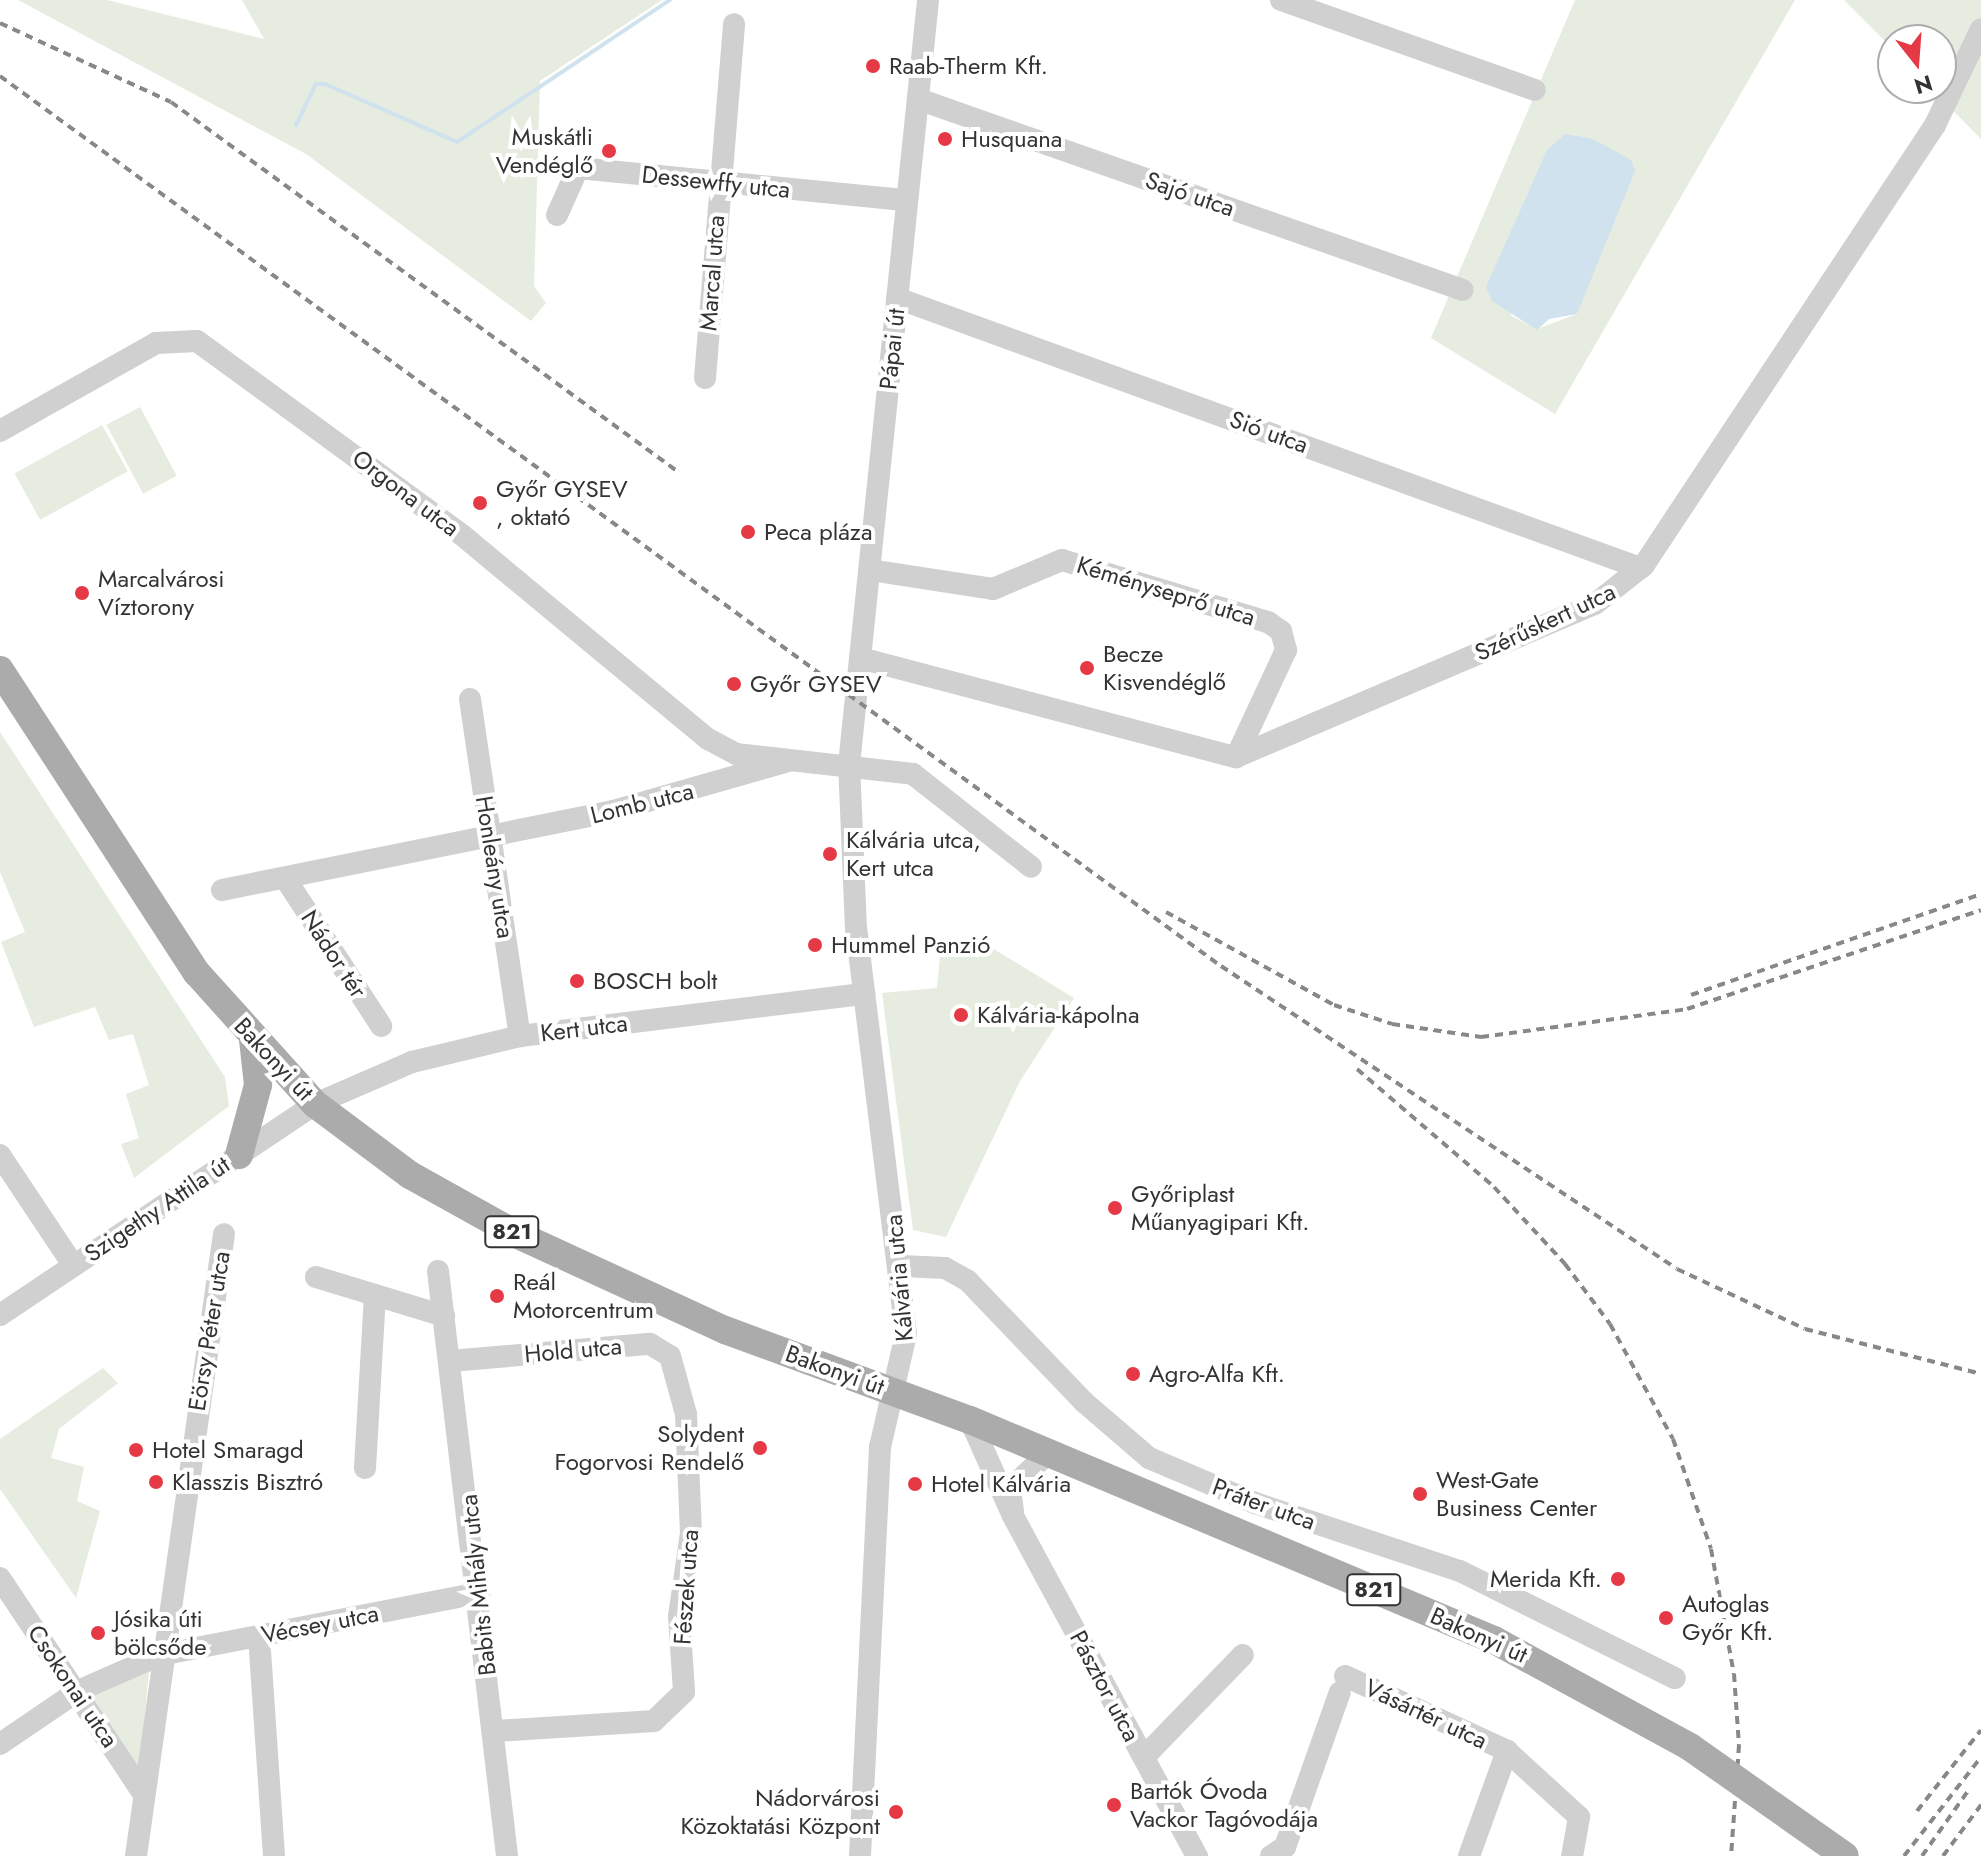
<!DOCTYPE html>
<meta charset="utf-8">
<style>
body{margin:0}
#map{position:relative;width:1981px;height:1856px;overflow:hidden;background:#fff;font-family:Jost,sans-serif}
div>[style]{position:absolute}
.green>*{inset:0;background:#e6ecdf;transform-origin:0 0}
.water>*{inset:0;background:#cfe2ee}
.stream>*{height:4px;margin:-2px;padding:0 2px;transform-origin:2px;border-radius:2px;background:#cfe2ee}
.minor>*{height:22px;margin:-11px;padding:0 11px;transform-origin:11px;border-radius:11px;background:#d0d0d0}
.major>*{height:28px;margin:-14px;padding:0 14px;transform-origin:14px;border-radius:14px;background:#ababab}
.rail>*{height:4px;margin-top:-2px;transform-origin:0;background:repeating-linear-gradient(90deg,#888 0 8px,transparent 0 14px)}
.major-bridge>*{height:28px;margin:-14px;padding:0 14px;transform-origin:14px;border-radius:14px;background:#ababab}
.dots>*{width:22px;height:22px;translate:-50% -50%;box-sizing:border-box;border:4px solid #fff;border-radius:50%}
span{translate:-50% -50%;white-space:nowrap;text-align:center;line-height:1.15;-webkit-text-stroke:8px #fff;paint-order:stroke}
.shield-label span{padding:2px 6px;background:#fff;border:2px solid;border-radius:6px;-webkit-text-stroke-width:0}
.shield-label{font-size:22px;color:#333;font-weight:700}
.poi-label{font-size:24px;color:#333}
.left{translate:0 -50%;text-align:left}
.right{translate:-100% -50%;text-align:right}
.street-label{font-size:24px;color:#333}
.north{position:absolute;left:1877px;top:24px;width:80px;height:80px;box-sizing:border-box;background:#fff;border:2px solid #adadad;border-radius:50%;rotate:163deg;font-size:22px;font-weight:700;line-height:32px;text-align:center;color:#333}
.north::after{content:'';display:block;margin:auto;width:28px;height:36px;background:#e63946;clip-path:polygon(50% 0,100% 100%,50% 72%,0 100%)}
</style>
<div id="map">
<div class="green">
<div style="clip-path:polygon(18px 0,107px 0,264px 39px,242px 0,662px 0,540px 81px,534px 286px,546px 303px,531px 321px,306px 154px)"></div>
<div style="clip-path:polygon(evenodd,1575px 0,1795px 0,1555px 414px,1431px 338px,1575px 0,1595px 256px,1577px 314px,1537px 329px,1510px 315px,1595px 256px)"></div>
<div style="clip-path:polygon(1844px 0,1981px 0,1981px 139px,1931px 88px,1941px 88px,1941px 40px,1893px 40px,1893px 49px)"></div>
<div style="left:140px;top:407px;width:78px;height:38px;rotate:62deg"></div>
<div style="left:102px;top:425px;width:53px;height:100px;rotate:61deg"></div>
<div style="clip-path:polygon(0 732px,225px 1077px,229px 1106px,134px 1178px,121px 1144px,139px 1138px,126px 1094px,149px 1085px,133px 1034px,109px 1040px,95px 1007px,34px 1027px,1px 942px,25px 932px,0 872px)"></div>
<div style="clip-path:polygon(974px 937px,1074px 998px,1020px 1081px,946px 1237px,913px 1230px,882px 993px,937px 988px,941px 945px)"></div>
<div style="clip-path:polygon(103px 1368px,118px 1383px,59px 1429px,51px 1458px,84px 1467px,77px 1501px,100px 1511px,76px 1598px,0 1489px,0 1439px)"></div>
<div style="clip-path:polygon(149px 1672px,139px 1774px,92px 1697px)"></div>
</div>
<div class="water">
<div style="clip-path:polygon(1565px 134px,1593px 139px,1631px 160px,1635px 171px,1577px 314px,1549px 319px,1537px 330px,1492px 301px,1486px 287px,1547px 150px)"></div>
</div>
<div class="stream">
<div style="left:296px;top:125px;width:46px;rotate:-64deg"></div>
<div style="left:316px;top:84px;width:9px"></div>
<div style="left:325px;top:84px;width:144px;rotate:23.7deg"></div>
<div style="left:457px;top:142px;width:256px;rotate:-33.7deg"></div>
</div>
<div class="minor">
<div style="left:1281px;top:0;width:269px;rotate:19.5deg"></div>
<div style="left:918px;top:99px;width:577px;rotate:19.31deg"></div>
<div style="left:557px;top:215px;width:51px;rotate:-65.9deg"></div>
<div style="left:578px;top:168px;width:330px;rotate:5.6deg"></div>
<div style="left:897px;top:298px;width:791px;rotate:19.97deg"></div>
<div style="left:705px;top:378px;width:355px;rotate:-85.3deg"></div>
<div style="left:0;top:431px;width:179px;rotate:-29.4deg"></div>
<div style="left:156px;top:343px;width:41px;rotate:-2.8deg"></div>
<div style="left:197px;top:341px;width:328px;rotate:36.2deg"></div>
<div style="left:462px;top:535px;width:320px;rotate:39.7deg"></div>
<div style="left:708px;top:739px;width:32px;rotate:28deg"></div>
<div style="left:736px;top:754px;width:178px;rotate:6.4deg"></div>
<div style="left:913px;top:774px;width:150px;rotate:38.2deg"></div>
<div style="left:870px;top:570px;width:124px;rotate:8.8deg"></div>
<div style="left:993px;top:589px;width:75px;rotate:-22.8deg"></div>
<div style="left:1062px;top:560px;width:215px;rotate:16.8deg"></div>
<div style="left:1268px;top:622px;width:16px;rotate:35deg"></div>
<div style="left:1281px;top:631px;width:20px;rotate:75deg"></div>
<div style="left:1286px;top:650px;width:118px;rotate:115deg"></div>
<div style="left:860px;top:658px;width:389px;rotate:14.8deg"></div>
<div style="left:1236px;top:757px;width:390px;rotate:-23.1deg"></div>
<div style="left:1595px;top:604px;width:63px;rotate:-38.5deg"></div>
<div style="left:1644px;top:565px;width:528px;rotate:-56.52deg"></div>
<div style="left:1935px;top:125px;width:106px;rotate:-64.4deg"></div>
<div style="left:470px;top:699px;width:341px;rotate:81.6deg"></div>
<div style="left:287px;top:881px;width:173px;rotate:57deg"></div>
<div style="left:222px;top:890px;width:399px;rotate:-11.4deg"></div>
<div style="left:613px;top:811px;width:182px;rotate:-15.9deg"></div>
<div style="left:0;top:1155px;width:132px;rotate:56.4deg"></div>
<div style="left:902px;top:1266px;width:43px;rotate:2.7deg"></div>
<div style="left:945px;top:1268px;width:26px;rotate:29deg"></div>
<div style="left:968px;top:1281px;width:168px;rotate:46.2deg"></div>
<div style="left:1084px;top:1402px;width:86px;rotate:40.7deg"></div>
<div style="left:1149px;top:1458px;width:115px;rotate:23deg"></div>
<div style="left:1255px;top:1503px;width:216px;rotate:18.4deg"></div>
<div style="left:1460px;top:1571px;width:240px;rotate:26.5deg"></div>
<div style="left:438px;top:1271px;width:589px;rotate:83.27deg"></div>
<div style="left:316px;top:1277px;width:134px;rotate:16.9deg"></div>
<div style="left:0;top:1315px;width:379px;rotate:-33.8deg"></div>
<div style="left:315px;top:1104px;width:106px;rotate:-23.4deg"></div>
<div style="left:412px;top:1062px;width:111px;rotate:-13.5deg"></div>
<div style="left:520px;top:1036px;width:347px;rotate:-7deg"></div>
<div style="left:450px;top:1361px;width:201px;rotate:-4.9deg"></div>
<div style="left:650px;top:1344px;width:23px;rotate:31deg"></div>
<div style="left:670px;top:1356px;width:60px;rotate:74.6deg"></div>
<div style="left:686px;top:1414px;width:119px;rotate:87.6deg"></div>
<div style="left:691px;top:1533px;width:84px;rotate:98.2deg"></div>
<div style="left:679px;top:1616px;width:76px;rotate:86.2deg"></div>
<div style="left:684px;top:1692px;width:42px;rotate:136deg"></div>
<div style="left:654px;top:1721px;width:161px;rotate:176.4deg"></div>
<div style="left:970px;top:1420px;width:105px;rotate:65.9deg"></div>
<div style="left:1013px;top:1516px;width:387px;rotate:61.6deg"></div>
<div style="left:365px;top:1468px;width:173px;rotate:-86.7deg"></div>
<div style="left:1013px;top:1511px;width:22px;rotate:-98deg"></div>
<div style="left:1010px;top:1489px;width:50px;rotate:-43.4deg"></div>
<div style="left:0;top:1578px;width:260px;rotate:56.4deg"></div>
<div style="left:259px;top:1636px;width:221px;rotate:86.1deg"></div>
<div style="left:1345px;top:1676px;width:179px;rotate:24.8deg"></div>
<div style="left:1507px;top:1751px;width:98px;rotate:42.5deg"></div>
<div style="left:1579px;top:1817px;width:40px;rotate:100deg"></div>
<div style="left:0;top:1744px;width:94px;rotate:-34.2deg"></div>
<div style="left:78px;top:1691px;width:90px;rotate:-23.7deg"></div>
<div style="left:160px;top:1655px;width:326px;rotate:-11deg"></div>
<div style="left:1144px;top:1757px;width:142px;rotate:-45.9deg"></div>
<div style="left:136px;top:1856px;width:628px;rotate:-81.95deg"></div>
<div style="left:860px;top:1856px;width:409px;rotate:-87.2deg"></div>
<div style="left:880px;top:1447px;width:116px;rotate:-77deg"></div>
<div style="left:906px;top:1334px;width:408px;rotate:-97deg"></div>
<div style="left:856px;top:929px;width:164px;rotate:-92.4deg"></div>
<div style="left:849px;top:765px;width:769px;rotate:-84.1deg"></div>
<div style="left:1271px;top:1856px;width:17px;rotate:-33deg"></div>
<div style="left:1285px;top:1847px;width:164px;rotate:-70.5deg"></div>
<div style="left:1469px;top:1856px;width:112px;rotate:-70.1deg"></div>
</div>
<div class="major">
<div style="left:0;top:670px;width:361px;rotate:57deg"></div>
<div style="left:197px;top:973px;width:176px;rotate:48deg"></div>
<div style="left:315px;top:1104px;width:119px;rotate:36.8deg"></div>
<div style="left:410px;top:1175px;width:121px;rotate:29.1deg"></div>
<div style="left:516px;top:1234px;width:230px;rotate:24.7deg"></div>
<div style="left:725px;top:1330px;width:261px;rotate:20.2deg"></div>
<div style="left:970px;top:1420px;width:568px;rotate:22.77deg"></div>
<div style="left:1494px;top:1640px;width:223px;rotate:28.6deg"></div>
<div style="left:239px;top:1155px;width:73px;rotate:-74.8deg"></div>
<div style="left:258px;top:1085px;width:45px;rotate:-96.3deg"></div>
</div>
<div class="rail">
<div style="left:0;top:23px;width:188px;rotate:24.8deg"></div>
<div style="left:171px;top:102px;width:626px;rotate:36.1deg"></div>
<div style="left:0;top:76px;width:1511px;rotate:36.09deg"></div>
<div style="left:1221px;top:966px;width:547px;rotate:33.6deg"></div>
<div style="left:1677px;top:1269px;width:141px;rotate:25.1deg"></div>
<div style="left:1805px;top:1329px;width:182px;rotate:14.3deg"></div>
<div style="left:1166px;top:912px;width:192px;rotate:29deg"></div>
<div style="left:1334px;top:1005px;width:61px;rotate:18.1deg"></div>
<div style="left:1392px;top:1024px;width:90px;rotate:8.3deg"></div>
<div style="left:1481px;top:1037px;width:208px;rotate:-7.7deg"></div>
<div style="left:1687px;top:1009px;width:310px;rotate:-18.6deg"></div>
<div style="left:1691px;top:995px;width:307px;rotate:-19.2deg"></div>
<div style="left:1357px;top:1069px;width:181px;rotate:40.7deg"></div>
<div style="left:1494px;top:1187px;width:105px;rotate:47.3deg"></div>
<div style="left:1565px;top:1264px;width:75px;rotate:53.1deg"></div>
<div style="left:1610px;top:1324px;width:131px;rotate:61.3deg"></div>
<div style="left:1673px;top:1439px;width:116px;rotate:70.9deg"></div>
<div style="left:1711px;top:1549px;width:127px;rotate:79.6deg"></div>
<div style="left:1734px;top:1674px;width:71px;rotate:86deg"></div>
<div style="left:1739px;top:1745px;width:111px;rotate:94.1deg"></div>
<div style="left:1917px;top:1811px;width:103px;rotate:-51.7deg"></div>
<div style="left:1904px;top:1856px;width:125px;rotate:-52.1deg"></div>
<div style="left:1922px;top:1856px;width:80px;rotate:-54.7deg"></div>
<div style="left:1943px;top:1856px;width:64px;rotate:-53.3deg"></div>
</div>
<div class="major-bridge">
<div style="left:1690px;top:1747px;width:189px;rotate:35.1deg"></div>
</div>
<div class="dots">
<div style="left:873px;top:66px;background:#e63946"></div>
<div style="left:945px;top:139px;background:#e63946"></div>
<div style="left:609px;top:151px;background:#e63946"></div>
<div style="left:480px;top:503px;background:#e63946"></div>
<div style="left:748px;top:532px;background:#e63946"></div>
<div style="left:82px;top:593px;background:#e63946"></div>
<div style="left:1087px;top:668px;background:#e63946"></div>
<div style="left:734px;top:684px;background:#e63946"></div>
<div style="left:830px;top:854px;background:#e63946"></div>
<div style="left:815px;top:945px;background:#e63946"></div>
<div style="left:577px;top:981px;background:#e63946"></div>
<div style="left:961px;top:1015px;background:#e63946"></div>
<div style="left:1115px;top:1208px;background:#e63946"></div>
<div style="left:497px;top:1296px;background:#e63946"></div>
<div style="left:1133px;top:1374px;background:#e63946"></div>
<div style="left:760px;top:1448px;background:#e63946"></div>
<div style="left:136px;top:1450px;background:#e63946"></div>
<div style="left:156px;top:1482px;background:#e63946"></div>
<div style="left:915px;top:1484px;background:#e63946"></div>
<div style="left:1420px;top:1494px;background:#e63946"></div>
<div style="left:1618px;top:1579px;background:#e63946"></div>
<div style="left:1666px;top:1618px;background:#e63946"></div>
<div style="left:98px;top:1633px;background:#e63946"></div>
<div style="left:1114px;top:1805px;background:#e63946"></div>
<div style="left:896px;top:1812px;background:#e63946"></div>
</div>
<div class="shield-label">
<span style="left:512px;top:1232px">821</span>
<span style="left:1374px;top:1590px">821</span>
</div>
<div class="poi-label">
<span class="left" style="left:889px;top:66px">Raab-Therm Kft.</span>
<span class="right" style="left:593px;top:151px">Muskátli<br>Vendéglő</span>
<span class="left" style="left:961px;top:139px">Husquana</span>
<span class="left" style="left:496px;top:503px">Győr GYSEV<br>, oktató</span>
<span class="left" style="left:764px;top:532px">Peca pláza</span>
<span class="left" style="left:98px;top:593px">Marcalvárosi<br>Víztorony</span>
<span class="left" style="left:1103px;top:668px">Becze<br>Kisvendéglő</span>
<span class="left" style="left:750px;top:684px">Győr GYSEV</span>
<span class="left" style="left:846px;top:854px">Kálvária utca,<br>Kert utca</span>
<span class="left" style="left:831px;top:945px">Hummel Panzió</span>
<span class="left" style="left:593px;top:981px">BOSCH bolt</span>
<span class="left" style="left:977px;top:1015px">Kálvária-kápolna</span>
<span class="left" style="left:1131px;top:1208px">Győriplast<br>Műanyagipari Kft.</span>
<span class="left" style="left:513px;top:1296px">Reál<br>Motorcentrum</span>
<span class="left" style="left:1149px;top:1374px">Agro-Alfa Kft.</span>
<span class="right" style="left:744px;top:1448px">Solydent<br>Fogorvosi Rendelő</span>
<span class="left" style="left:152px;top:1450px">Hotel Smaragd</span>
<span class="left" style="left:1436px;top:1494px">West-Gate<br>Business Center</span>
<span class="left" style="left:172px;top:1482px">Klasszis Bisztró</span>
<span class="left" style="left:931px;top:1484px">Hotel Kálvária</span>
<span class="right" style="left:1602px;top:1579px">Merida Kft.</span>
<span class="left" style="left:1682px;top:1618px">Autoglas<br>Győr Kft.</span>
<span class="left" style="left:114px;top:1633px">Jósika úti<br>bölcsőde</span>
<span class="left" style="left:1130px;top:1805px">Bartók Óvoda<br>Vackor Tagóvodája</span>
<span class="right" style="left:880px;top:1812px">Nádorvárosi<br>Közoktatási Központ</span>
</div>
<div class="street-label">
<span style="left:716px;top:182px;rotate:6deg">Dessewffy utca</span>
<span style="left:1190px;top:194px;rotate:19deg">Sajó utca</span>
<span style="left:712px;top:273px;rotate:-86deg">Marcal utca</span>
<span style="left:892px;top:349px;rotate:-84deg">Pápai út</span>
<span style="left:1269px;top:432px;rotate:20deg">Sió utca</span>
<span style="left:406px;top:493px;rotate:37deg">Orgona utca</span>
<span style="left:1166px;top:591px;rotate:17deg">Kéményseprő utca</span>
<span style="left:1545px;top:622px;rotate:-25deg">Szérűskert utca</span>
<span style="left:642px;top:803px;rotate:-14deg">Lomb utca</span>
<span style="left:495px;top:867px;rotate:81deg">Honleány utca</span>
<span style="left:334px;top:954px;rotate:57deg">Nádor tér</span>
<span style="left:584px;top:1028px;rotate:-7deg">Kert utca</span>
<span style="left:274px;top:1059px;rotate:47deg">Bakonyi út</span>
<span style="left:157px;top:1209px;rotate:-34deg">Szigethy Attila út</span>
<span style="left:899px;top:1278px;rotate:-95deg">Kálvária utca</span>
<span style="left:209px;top:1331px;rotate:-81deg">Eörsy Péter utca</span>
<span style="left:573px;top:1350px;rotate:-5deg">Hold utca</span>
<span style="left:835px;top:1370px;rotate:20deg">Bakonyi út</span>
<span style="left:1264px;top:1504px;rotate:20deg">Práter utca</span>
<span style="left:478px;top:1585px;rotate:-96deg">Babits Mihály utca</span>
<span style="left:686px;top:1587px;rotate:-86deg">Fészek utca</span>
<span style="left:320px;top:1624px;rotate:-11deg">Vécsey utca</span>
<span style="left:1479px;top:1635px;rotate:24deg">Bakonyi út</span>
<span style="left:73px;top:1686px;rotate:56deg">Csokonai utca</span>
<span style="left:1105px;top:1686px;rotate:62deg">Pásztor utca</span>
<span style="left:1426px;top:1714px;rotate:25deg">Vásártér utca</span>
</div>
<div class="north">N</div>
</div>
